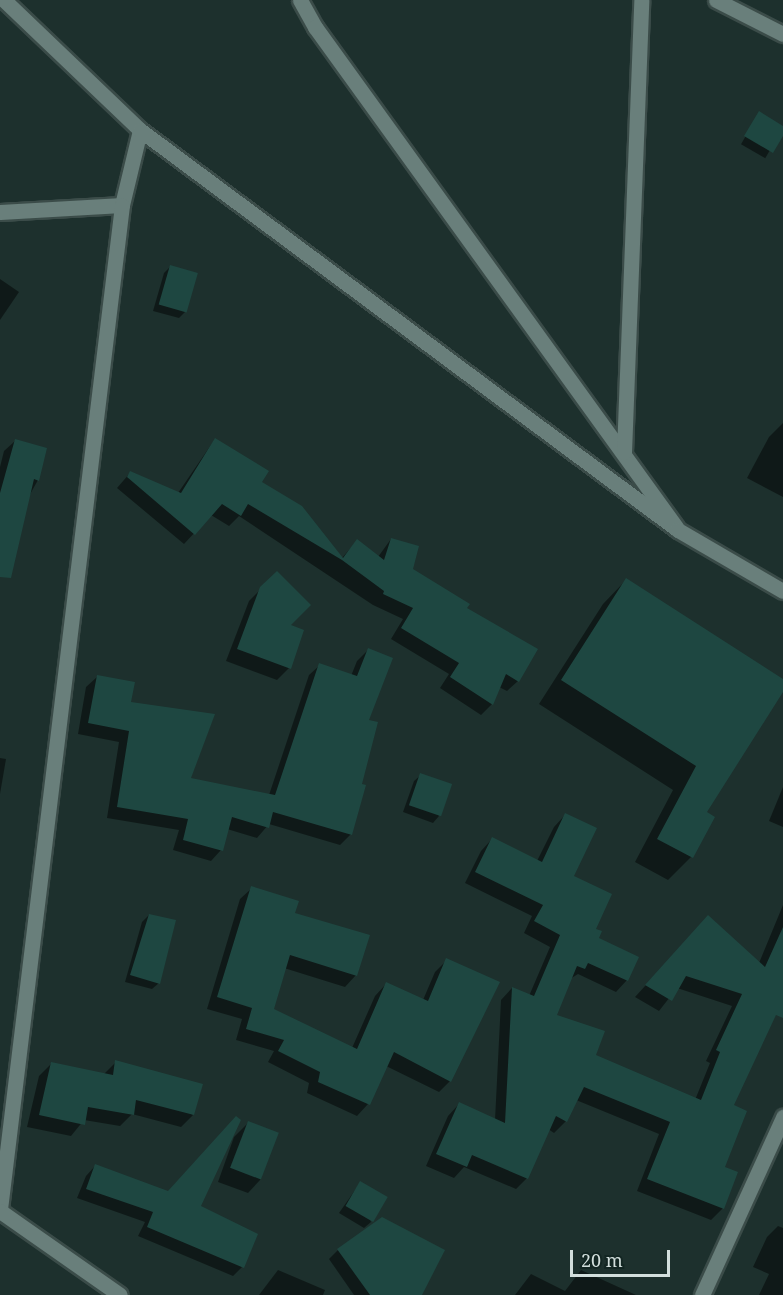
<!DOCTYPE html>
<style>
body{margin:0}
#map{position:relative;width:783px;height:1295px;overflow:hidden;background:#1d302d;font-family:"Noto Serif",serif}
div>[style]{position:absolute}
.shadow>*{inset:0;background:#0007;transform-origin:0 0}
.building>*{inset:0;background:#1e4741;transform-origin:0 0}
.roads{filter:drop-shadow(2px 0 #3b4c49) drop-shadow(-2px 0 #3b4c49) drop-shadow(0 2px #3b4c49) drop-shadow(0 -2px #3b4c49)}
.minor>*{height:15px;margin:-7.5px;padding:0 7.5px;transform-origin:7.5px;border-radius:7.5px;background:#697f7b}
.secondary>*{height:15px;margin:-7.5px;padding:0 7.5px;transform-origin:7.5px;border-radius:7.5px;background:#697f7b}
span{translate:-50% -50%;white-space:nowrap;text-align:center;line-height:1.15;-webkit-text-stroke:4.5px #132623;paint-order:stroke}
.scale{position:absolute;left:570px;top:1250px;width:100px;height:27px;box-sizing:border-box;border:3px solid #d3dfdd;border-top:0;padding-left:8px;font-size:18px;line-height:21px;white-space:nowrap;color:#d3dfdd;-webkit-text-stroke:4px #132623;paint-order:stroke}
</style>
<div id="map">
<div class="shadow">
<div style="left:759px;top:113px;width:28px;height:36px;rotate:30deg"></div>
<div style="clip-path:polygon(170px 267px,186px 311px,179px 318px,153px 311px,164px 273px)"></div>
<div style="clip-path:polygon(0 279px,19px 292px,0 320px)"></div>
<div style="clip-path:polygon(783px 423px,783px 497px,747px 478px,769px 437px)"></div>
<div style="clip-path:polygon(215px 439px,341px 559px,357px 541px,378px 557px,391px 539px,411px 570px,465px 609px,518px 681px,507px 691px,499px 687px,492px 704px,481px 715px,440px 688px,449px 674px,391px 639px,403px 619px,373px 605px,239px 516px,229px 526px,211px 515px,184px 544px,117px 488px,130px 473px,178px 493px)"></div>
<div style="clip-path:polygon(15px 441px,38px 480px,0 548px,0 467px,4px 451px)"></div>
<div style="clip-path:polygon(277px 573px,288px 626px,289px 668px,277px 680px,226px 661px,249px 601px)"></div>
<div style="clip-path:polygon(626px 580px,783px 681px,783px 690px,705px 813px,691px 857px,668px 880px,635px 862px,673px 790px,539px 704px,603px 604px)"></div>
<div style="clip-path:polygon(368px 650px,367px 721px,360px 785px,351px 834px,340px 845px,269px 824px,257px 838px,227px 829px,221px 850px,211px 861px,173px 850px,179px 830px,107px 818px,119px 742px,78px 734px,86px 687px,97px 677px,130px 703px,189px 779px,269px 795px,309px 675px,320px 665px,351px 676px,357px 661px)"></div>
<div style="clip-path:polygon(0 758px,6px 759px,0 794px)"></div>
<div style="clip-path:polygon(421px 775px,439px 816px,433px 823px,403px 812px,414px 781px)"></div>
<div style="clip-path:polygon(783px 787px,783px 827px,769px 821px)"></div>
<div style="clip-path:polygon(565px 815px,571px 876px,597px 939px,627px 980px,616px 992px,578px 974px,570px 979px,555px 1016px,594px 1056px,695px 1100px,710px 1063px,706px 1061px,732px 1006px,677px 988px,659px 1011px,635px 997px,697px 929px,759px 963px,783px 905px,783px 999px,732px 1106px,723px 1168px,723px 1208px,711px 1220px,637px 1191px,659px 1134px,576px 1100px,566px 1121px,554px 1133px,548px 1129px,527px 1178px,516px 1189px,464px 1167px,454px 1178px,426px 1166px,448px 1116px,459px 1104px,495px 1120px,501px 1000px,512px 988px,529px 996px,550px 947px,524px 933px,532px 916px,465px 883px,481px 851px,492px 839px,537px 861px,554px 827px)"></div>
<div style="clip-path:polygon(252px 888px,293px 914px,356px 975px,345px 987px,284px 968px,272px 1009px,352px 1048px,375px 996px,386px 984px,423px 1000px,435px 972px,447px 960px,450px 1081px,439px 1092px,386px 1066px,368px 1104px,357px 1116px,307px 1093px,309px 1083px,268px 1062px,274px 1051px,236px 1040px,242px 1019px,207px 1009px,240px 899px)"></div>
<div style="clip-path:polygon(149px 915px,159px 983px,152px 989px,125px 982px,142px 922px)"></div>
<div style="clip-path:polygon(116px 1062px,193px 1115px,181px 1127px,132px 1114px,120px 1126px,84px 1120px,71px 1136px,27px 1127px,39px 1076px,51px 1064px,103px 1075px)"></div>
<div style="clip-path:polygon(248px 1123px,261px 1179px,248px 1193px,218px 1182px,234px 1137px)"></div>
<div style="clip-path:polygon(95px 1166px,199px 1207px,242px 1267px,233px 1276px,138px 1236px,145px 1222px,77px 1198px,86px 1176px)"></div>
<div style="clip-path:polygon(360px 1183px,371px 1222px,364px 1228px,339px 1213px)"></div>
<div style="clip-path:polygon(778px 1226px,783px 1228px,783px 1295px,759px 1295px,769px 1274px,753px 1267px,767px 1237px)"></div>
<div style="clip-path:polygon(338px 1250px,420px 1295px,354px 1295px,329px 1259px)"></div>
<div style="clip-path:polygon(278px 1270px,325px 1290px,323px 1295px,259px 1295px)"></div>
<div style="clip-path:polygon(581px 1270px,636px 1295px,515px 1295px,531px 1274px,565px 1291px)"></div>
</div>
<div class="building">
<div style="clip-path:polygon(759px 111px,783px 126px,783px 136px,773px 153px,744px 136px)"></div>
<div style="left:170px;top:265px;width:29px;height:41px;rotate:16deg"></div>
<div style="clip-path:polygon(215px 438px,269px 471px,262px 482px,302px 506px,343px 558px,357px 539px,384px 560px,391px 538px,419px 546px,413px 569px,470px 604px,467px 608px,538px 649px,519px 682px,506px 674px,493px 705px,450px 677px,459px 663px,401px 628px,413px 608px,383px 594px,384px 591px,342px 560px,248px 504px,241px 516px,222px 504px,195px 535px,127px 477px,130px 471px,181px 493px)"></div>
<div style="clip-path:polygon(15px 439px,47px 448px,39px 481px,34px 479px,11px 578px,0 577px,0 493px)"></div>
<div style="clip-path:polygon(277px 571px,311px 605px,291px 625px,304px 630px,291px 669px,237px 649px,260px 587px)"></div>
<div style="clip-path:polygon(626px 578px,783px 679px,783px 692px,707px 812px,715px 817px,693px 858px,657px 839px,696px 766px,561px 680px)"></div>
<div style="clip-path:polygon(368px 648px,393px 658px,369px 720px,378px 722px,362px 784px,366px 785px,352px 835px,273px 812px,269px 828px,232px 817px,223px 851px,183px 840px,188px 819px,117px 807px,129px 731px,88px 723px,97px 675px,135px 682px,131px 702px,215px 714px,191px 778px,275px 795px,319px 663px,357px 676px)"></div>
<div style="left:420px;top:773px;width:34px;height:34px;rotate:19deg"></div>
<div style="clip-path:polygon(565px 813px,597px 828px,574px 876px,612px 894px,596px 929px,602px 931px,599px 938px,639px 957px,628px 981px,588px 963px,585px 969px,577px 966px,557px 1015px,605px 1031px,596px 1055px,701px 1100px,720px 1052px,716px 1050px,742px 994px,686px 976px,672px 1001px,645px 985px,708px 915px,765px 967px,783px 927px,783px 1018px,776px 1015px,734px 1105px,747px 1111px,725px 1167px,738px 1172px,724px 1209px,647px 1179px,670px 1122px,584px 1087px,567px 1122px,556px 1116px,528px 1179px,472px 1155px,467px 1167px,436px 1154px,459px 1102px,505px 1123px,512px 987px,534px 996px,560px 935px,534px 921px,543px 905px,475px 872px,492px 837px,542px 862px)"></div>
<div style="clip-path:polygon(251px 886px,299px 901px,295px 913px,370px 935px,357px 976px,290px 955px,274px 1009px,357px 1049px,386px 982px,428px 1001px,446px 958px,500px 982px,451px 1082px,394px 1052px,370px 1105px,318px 1082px,320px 1072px,278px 1051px,284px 1040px,246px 1029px,252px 1008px,217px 997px)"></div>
<div style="clip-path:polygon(149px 914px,176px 920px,160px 984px,130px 975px)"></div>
<div style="clip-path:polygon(115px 1060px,203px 1084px,194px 1115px,136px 1100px,134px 1115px,88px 1107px,85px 1125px,39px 1115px,51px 1062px,113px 1075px)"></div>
<div style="clip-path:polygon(236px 1116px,241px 1120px,201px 1206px,258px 1234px,244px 1268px,147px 1227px,153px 1212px,86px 1189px,95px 1164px,168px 1191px)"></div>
<div style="left:248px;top:1121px;width:33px;height:50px;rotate:21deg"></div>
<div style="left:360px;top:1181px;width:32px;height:29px;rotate:30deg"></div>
<div style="clip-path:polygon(382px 1217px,445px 1250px,422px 1295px,370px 1295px,337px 1249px)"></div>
</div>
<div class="roads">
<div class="minor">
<div style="left:300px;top:0;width:31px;rotate:61deg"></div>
<div style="left:315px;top:27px;width:617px;rotate:54.17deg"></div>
<div style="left:716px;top:0;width:75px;rotate:26.9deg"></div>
<div style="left:0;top:212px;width:122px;rotate:-3.3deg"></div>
<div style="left:122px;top:205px;width:77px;rotate:-76.5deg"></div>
<div style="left:624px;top:452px;width:452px;rotate:-87.8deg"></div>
<div style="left:0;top:1209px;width:1011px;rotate:-83.07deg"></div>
<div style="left:0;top:1211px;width:146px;rotate:35deg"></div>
<div style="left:702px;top:1295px;width:196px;rotate:-65.5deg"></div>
</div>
<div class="secondary">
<div style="left:4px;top:0;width:188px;rotate:43.7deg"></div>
<div style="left:140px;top:130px;width:670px;rotate:36.63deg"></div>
<div style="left:678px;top:530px;width:121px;rotate:30.2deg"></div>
</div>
</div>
<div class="scale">20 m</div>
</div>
